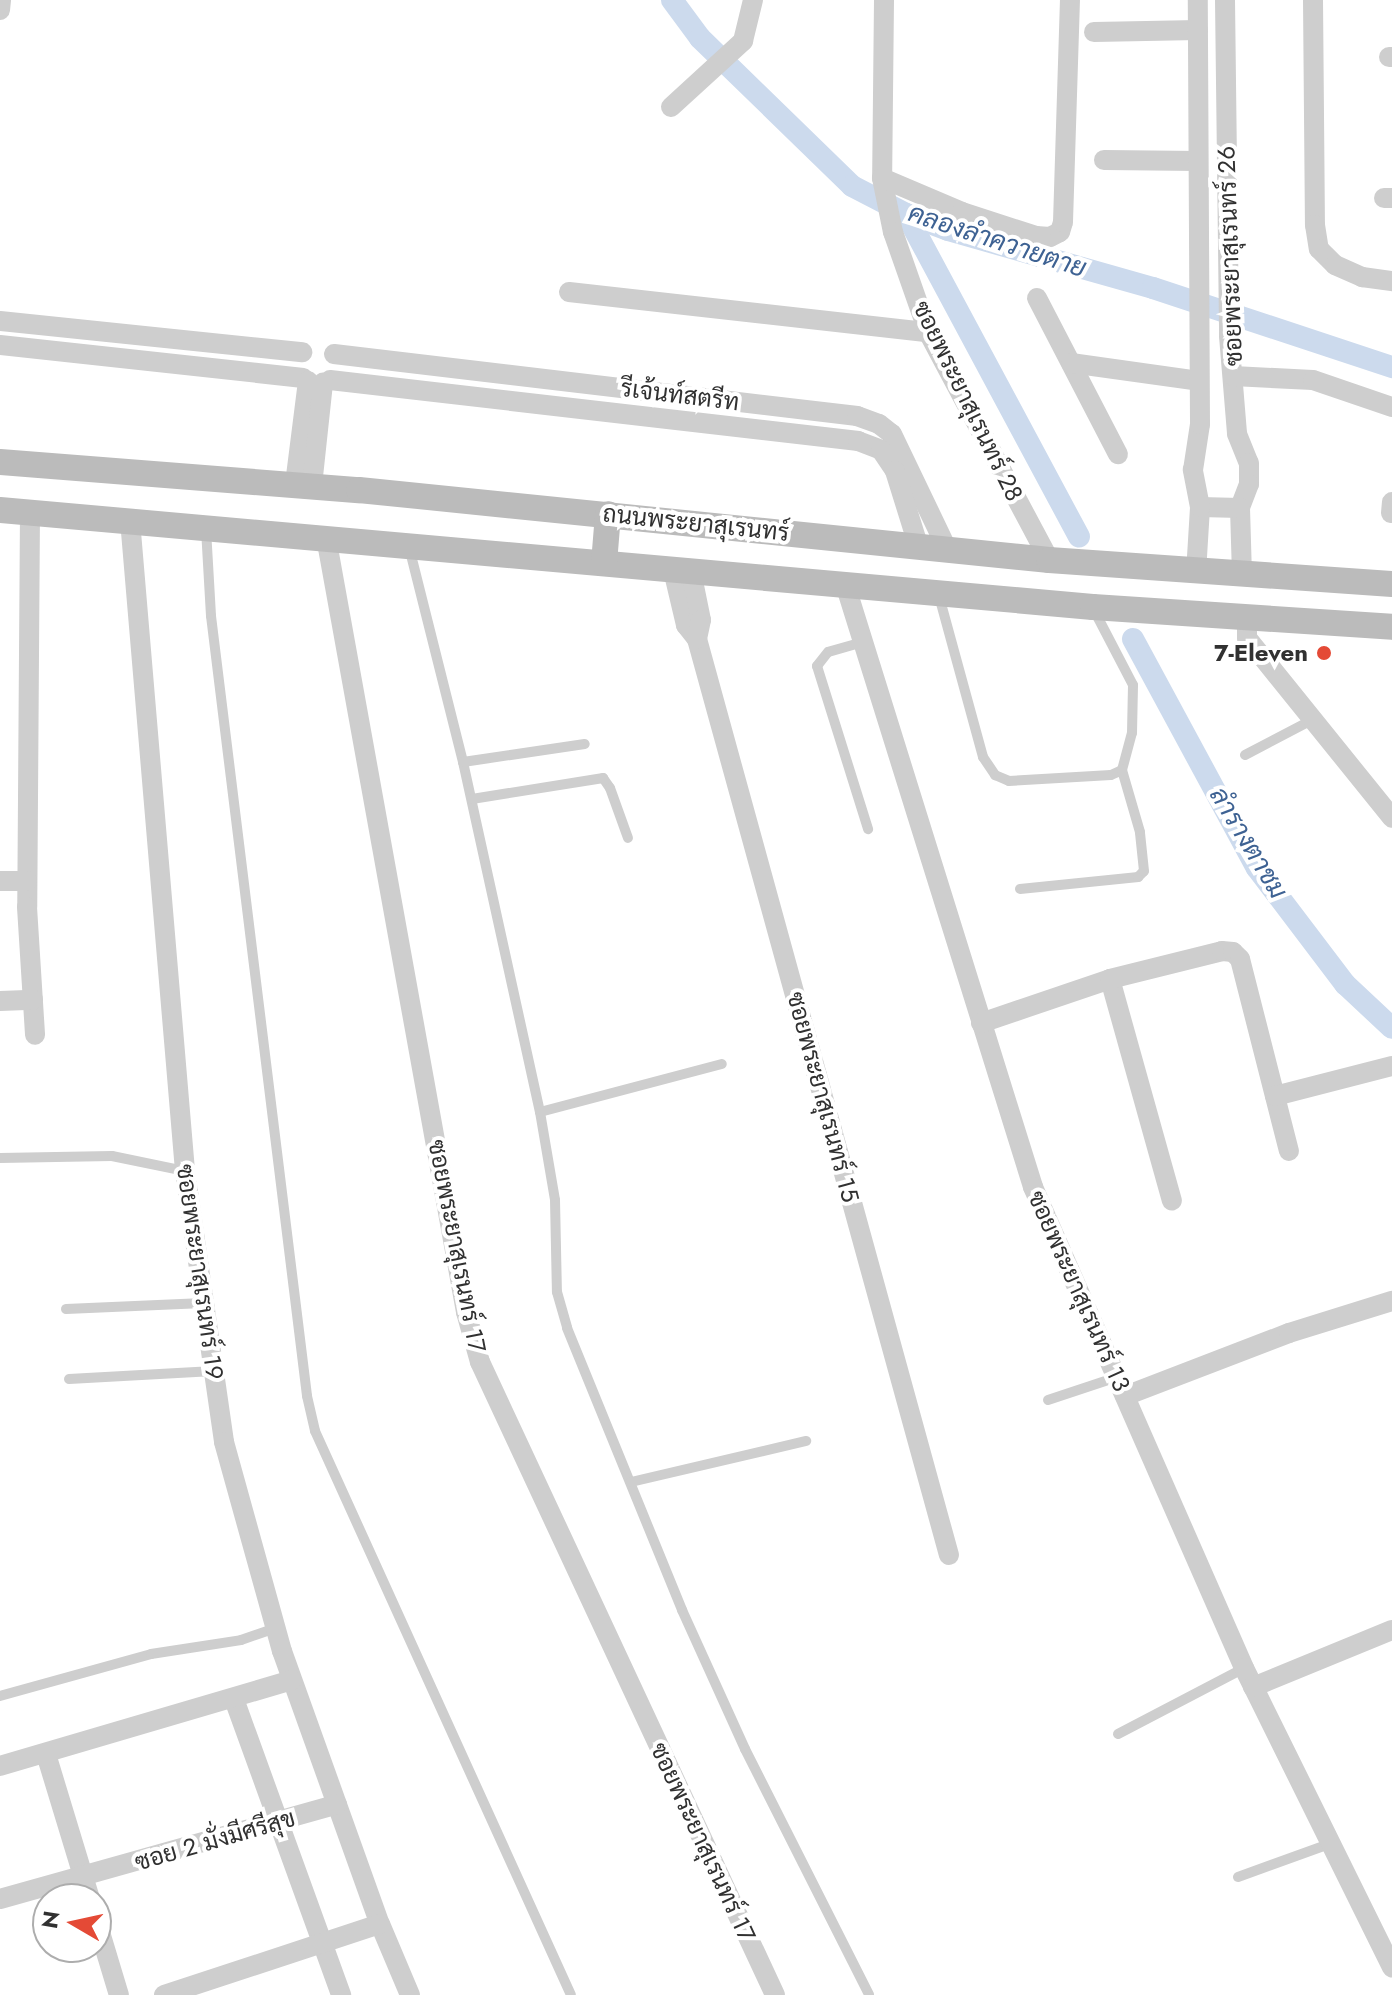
<!DOCTYPE html>
<meta charset="utf-8">
<style>
body{margin:0}
#map{position:relative;width:1392px;height:1995px;overflow:hidden;background:#fff;font-family:Jost,Sarabun,sans-serif}
div>[style]{position:absolute}
.canal>*{height:22px;margin:-11px;padding:0 11px;transform-origin:11px;border-radius:11px;background:#ccdaed}
.lane>*{height:10px;margin:-5px;padding:0 5px;transform-origin:5px;border-radius:5px;background:#cecece}
.street>*{height:20px;margin:-10px;padding:0 10px;transform-origin:10px;border-radius:10px;background:#cecece}
.secondary>*{height:26px;margin:-13px;padding:0 13px;transform-origin:13px;border-radius:13px;background:#bbb}
.dots>*{width:22px;height:22px;translate:-50% -50%;box-sizing:border-box;border:4px solid #fff;border-radius:50%}
span{translate:-50% -50%;white-space:nowrap;text-align:center;line-height:1.15;-webkit-text-stroke:8px #fff;paint-order:stroke}
.street-label{font-size:24px;color:#313131}
.poi-label{font-size:24px;color:#313131;font-weight:700}
.right{translate:-100% -50%;text-align:right}
.water-label{font-size:26px;color:#3e6293;font-style:italic}
.north{position:absolute;left:32px;top:1883px;width:80px;height:80px;box-sizing:border-box;background:#fff;border:2px solid #adadad;border-radius:50%;rotate:279deg;font-size:22px;font-weight:700;line-height:32px;text-align:center;color:#313131}
.north::after{content:'';display:block;margin:auto;width:28px;height:36px;background:#e44a36;clip-path:polygon(50% 0,100% 100%,50% 72%,0 100%)}
</style>
<div id="map">
<div class="canal">
<div style="left:672px;top:0;width:47px;rotate:53.6deg"></div>
<div style="left:700px;top:38px;width:212px;rotate:44.2deg"></div>
<div style="left:852px;top:186px;width:61px;rotate:27.4deg"></div>
<div style="left:906px;top:214px;width:45px;rotate:20.9deg"></div>
<div style="left:948px;top:230px;width:213px;rotate:15.8deg"></div>
<div style="left:1153px;top:288px;width:252px;rotate:18.3deg"></div>
<div style="left:906px;top:214px;width:366px;rotate:61.8deg"></div>
<div style="left:1133px;top:639px;width:260px;rotate:61.6deg"></div>
<div style="left:1257px;top:868px;width:146px;rotate:52.8deg"></div>
<div style="left:1345px;top:984px;width:64px;rotate:43.1deg"></div>
</div>
<div class="lane">
<div style="left:206px;top:529px;width:87px;rotate:86.7deg"></div>
<div style="left:211px;top:616px;width:786px;rotate:82.98deg"></div>
<div style="left:307px;top:1396px;width:36px;rotate:77deg"></div>
<div style="left:315px;top:1431px;width:619px;rotate:65.59deg"></div>
<div style="left:409px;top:547px;width:222px;rotate:75.9deg"></div>
<div style="left:463px;top:762px;width:358px;rotate:77.6deg"></div>
<div style="left:540px;top:1112px;width:89px;rotate:80.3deg"></div>
<div style="left:555px;top:1200px;width:92px;rotate:88.8deg"></div>
<div style="left:557px;top:1292px;width:37px;rotate:74deg"></div>
<div style="left:567px;top:1328px;width:305px;rotate:67.8deg"></div>
<div style="left:682px;top:1610px;width:153px;rotate:65.6deg"></div>
<div style="left:745px;top:1749px;width:275px;rotate:63.2deg"></div>
<div style="left:939px;top:596px;width:167px;rotate:74.7deg"></div>
<div style="left:983px;top:757px;width:22px;rotate:56deg"></div>
<div style="left:995px;top:775px;width:15px;rotate:23deg"></div>
<div style="left:1009px;top:781px;width:102px;rotate:-3.4deg"></div>
<div style="left:1111px;top:775px;width:12px;rotate:-24deg"></div>
<div style="left:1122px;top:770px;width:38px;rotate:-75deg"></div>
<div style="left:1132px;top:733px;width:48px;rotate:-88.8deg"></div>
<div style="left:1133px;top:685px;width:87px;rotate:-117.5deg"></div>
<div style="left:863px;top:642px;width:36px;rotate:164deg"></div>
<div style="left:828px;top:652px;width:18px;rotate:128deg"></div>
<div style="left:817px;top:666px;width:171px;rotate:72.6deg"></div>
<div style="left:1245px;top:755px;width:73px;rotate:-27.6deg"></div>
<div style="left:463px;top:762px;width:123px;rotate:-8.4deg"></div>
<div style="left:472px;top:799px;width:133px;rotate:-9.1deg"></div>
<div style="left:603px;top:778px;width:12px;rotate:55deg"></div>
<div style="left:610px;top:788px;width:53px;rotate:70.2deg"></div>
<div style="left:1020px;top:889px;width:119px;rotate:-5.8deg"></div>
<div style="left:1138px;top:877px;width:8px;rotate:-45deg"></div>
<div style="left:1144px;top:871px;width:39px;rotate:-96deg"></div>
<div style="left:1140px;top:832px;width:65px;rotate:-106.2deg"></div>
<div style="left:540px;top:1112px;width:188px;rotate:-14.8deg"></div>
<div style="left:0;top:1158px;width:112px;rotate:-1deg"></div>
<div style="left:112px;top:1156px;width:75px;rotate:11.6deg"></div>
<div style="left:66px;top:1309px;width:138px;rotate:-2.5deg"></div>
<div style="left:69px;top:1379px;width:145px;rotate:-3.2deg"></div>
<div style="left:1048px;top:1400px;width:73px;rotate:-18.4deg"></div>
<div style="left:631px;top:1482px;width:180px;rotate:-13.2deg"></div>
<div style="left:0;top:1696px;width:157px;rotate:-15.5deg"></div>
<div style="left:151px;top:1654px;width:91px;rotate:-8.8deg"></div>
<div style="left:241px;top:1640px;width:36px;rotate:-19deg"></div>
<div style="left:1118px;top:1734px;width:142px;rotate:-27.6deg"></div>
<div style="left:1238px;top:1877px;width:97px;rotate:-19.9deg"></div>
</div>
<div class="street">
<div style="left:884px;top:0;width:178px;rotate:90.6deg"></div>
<div style="left:882px;top:178px;width:55px;rotate:78.5deg"></div>
<div style="left:893px;top:232px;width:106px;rotate:70.7deg"></div>
<div style="left:928px;top:332px;width:258px;rotate:62deg"></div>
<div style="left:1225px;top:0;width:336px;rotate:89.3deg"></div>
<div style="left:1229px;top:336px;width:98px;rotate:85.3deg"></div>
<div style="left:1237px;top:434px;width:31px;rotate:68deg"></div>
<div style="left:1249px;top:463px;width:21px;rotate:90deg"></div>
<div style="left:1249px;top:484px;width:26px;rotate:111deg"></div>
<div style="left:1240px;top:508px;width:68px;rotate:88.3deg"></div>
<div style="left:1313px;top:0;width:225px;rotate:89.5deg"></div>
<div style="left:1315px;top:225px;width:24px;rotate:81deg"></div>
<div style="left:1319px;top:249px;width:23px;rotate:45deg"></div>
<div style="left:1335px;top:265px;width:30px;rotate:24deg"></div>
<div style="left:1362px;top:277px;width:30px;rotate:8deg"></div>
<div style="left:0;top:10px;width:10px;rotate:-84deg"></div>
<div style="left:1094px;top:32px;width:104px;rotate:-1.1deg"></div>
<div style="left:1389px;top:57px;width:3px"></div>
<div style="left:671px;top:107px;width:98px;rotate:-42.5deg"></div>
<div style="left:743px;top:41px;width:42px;rotate:-76.3deg"></div>
<div style="left:1104px;top:160px;width:94px;rotate:0.6deg"></div>
<div style="left:882px;top:178px;width:87px;rotate:23deg"></div>
<div style="left:962px;top:212px;width:78px;rotate:18deg"></div>
<div style="left:1036px;top:236px;width:14px;rotate:4deg"></div>
<div style="left:1050px;top:237px;width:11px;rotate:-27deg"></div>
<div style="left:1060px;top:232px;width:10px;rotate:-73deg"></div>
<div style="left:1063px;top:222px;width:222px;rotate:-88.2deg"></div>
<div style="left:1384px;top:198px;width:8px"></div>
<div style="left:569px;top:292px;width:361px;rotate:6.4deg"></div>
<div style="left:1037px;top:298px;width:176px;rotate:62.6deg"></div>
<div style="left:0;top:321px;width:304px;rotate:5.9deg"></div>
<div style="left:0;top:345px;width:305px;rotate:6.2deg"></div>
<div style="left:334px;top:354px;width:527px;rotate:6.76deg"></div>
<div style="left:857px;top:416px;width:23px;rotate:20deg"></div>
<div style="left:879px;top:424px;width:16px;rotate:38deg"></div>
<div style="left:892px;top:434px;width:130px;rotate:64.4deg"></div>
<div style="left:1071px;top:363px;width:129px;rotate:8deg"></div>
<div style="left:1233px;top:376px;width:80px;rotate:2.9deg"></div>
<div style="left:1313px;top:380px;width:83px;rotate:18.9deg"></div>
<div style="left:330px;top:380px;width:532px;rotate:6.59deg"></div>
<div style="left:858px;top:441px;width:25px;rotate:21deg"></div>
<div style="left:881px;top:450px;width:25px;rotate:56deg"></div>
<div style="left:895px;top:471px;width:81px;rotate:72.7deg"></div>
<div style="left:295px;top:484px;width:104px;rotate:-82.8deg"></div>
<div style="left:312px;top:486px;width:104px;rotate:-83.9deg"></div>
<div style="left:1200px;top:507px;width:40px;rotate:1.4deg"></div>
<div style="left:30px;top:511px;width:396px;rotate:90.4deg"></div>
<div style="left:27px;top:907px;width:128px;rotate:86.4deg"></div>
<div style="left:1391px;top:513px;width:11px;rotate:-85deg"></div>
<div style="left:130px;top:520px;width:653px;rotate:85.17deg"></div>
<div style="left:185px;top:1171px;width:274px;rotate:81.8deg"></div>
<div style="left:224px;top:1442px;width:217px;rotate:74.5deg"></div>
<div style="left:282px;top:1651px;width:290px;rotate:70.3deg"></div>
<div style="left:380px;top:1924px;width:77px;rotate:67.1deg"></div>
<div style="left:326px;top:537px;width:788px;rotate:79.76deg"></div>
<div style="left:466px;top:1312px;width:52px;rotate:74.4deg"></div>
<div style="left:480px;top:1362px;width:698px;rotate:65.01deg"></div>
<div style="left:673px;top:570px;width:57px;rotate:76.7deg"></div>
<div style="left:686px;top:625px;width:18px;rotate:52deg"></div>
<div style="left:697px;top:639px;width:950px;rotate:74.62deg"></div>
<div style="left:691px;top:571px;width:50px;rotate:78.5deg"></div>
<div style="left:701px;top:620px;width:19px;rotate:102deg"></div>
<div style="left:1196px;top:573px;width:66px;rotate:-86.5deg"></div>
<div style="left:1200px;top:507px;width:38px;rotate:-101deg"></div>
<div style="left:1193px;top:470px;width:47px;rotate:-81.3deg"></div>
<div style="left:1200px;top:424px;width:424px;rotate:-90.3deg"></div>
<div style="left:845px;top:584px;width:632px;rotate:72.68deg"></div>
<div style="left:1033px;top:1187px;width:525px;rotate:66.31deg"></div>
<div style="left:1244px;top:1668px;width:334px;rotate:63.7deg"></div>
<div style="left:1247px;top:618px;width:20px;rotate:90deg"></div>
<div style="left:1247px;top:638px;width:231px;rotate:51.1deg"></div>
<div style="left:0;top:881px;width:27px"></div>
<div style="left:1110px;top:979px;width:230px;rotate:74.4deg"></div>
<div style="left:0;top:1001px;width:33px;rotate:-2deg"></div>
<div style="left:981px;top:1023px;width:136px;rotate:-18.8deg"></div>
<div style="left:1110px;top:979px;width:115px;rotate:-14deg"></div>
<div style="left:1222px;top:951px;width:11px;rotate:5deg"></div>
<div style="left:1233px;top:952px;width:10px;rotate:45deg"></div>
<div style="left:1240px;top:959px;width:198px;rotate:75.7deg"></div>
<div style="left:1275px;top:1096px;width:121px;rotate:-14.4deg"></div>
<div style="left:1125px;top:1396px;width:176px;rotate:-21deg"></div>
<div style="left:1289px;top:1333px;width:108px;rotate:-17.3deg"></div>
<div style="left:1253px;top:1687px;width:150px;rotate:-22.3deg"></div>
<div style="left:234px;top:1699px;width:315px;rotate:70.1deg"></div>
<div style="left:46px;top:1754px;width:152px;rotate:73.1deg"></div>
<div style="left:0;top:1766px;width:304px;rotate:-16.4deg"></div>
<div style="left:0;top:1899px;width:350px;rotate:-15.7deg"></div>
<div style="left:96px;top:1919px;width:79px;rotate:73.2deg"></div>
<div style="left:164px;top:1995px;width:227px;rotate:-18.2deg"></div>
</div>
<div class="secondary">
<div style="left:0;top:462px;width:360px;rotate:4.5deg"></div>
<div style="left:359px;top:490px;width:694px;rotate:5.79deg"></div>
<div style="left:1049px;top:560px;width:344px;rotate:4deg"></div>
<div style="left:0;top:510px;width:1097px;rotate:5.07deg"></div>
<div style="left:1093px;top:607px;width:300px;rotate:3.8deg"></div>
<div style="left:604px;top:563px;width:49px;rotate:-85.3deg"></div>
</div>
<div class="dots">
<div style="left:1324px;top:653px;background:#e44a36"></div>
</div>
<div class="street-label">
<span style="left:1230px;top:256px;rotate:-92deg">ซอยพระยาสุเรนทร์ 26</span>
<span style="left:680px;top:395px;rotate:7deg">รีเจ้นท์สตรีท</span>
<span style="left:968px;top:401px;rotate:64deg">ซอยพระยาสุเรนทร์ 28</span>
<span style="left:696px;top:523px;rotate:6deg">ถนนพระยาสุเรนทร์</span>
<span style="left:823px;top:1097px;rotate:75deg">ซอยพระยาสุเรนทร์ 15</span>
<span style="left:457px;top:1246px;rotate:79deg">ซอยพระยาสุเรนทร์ 17</span>
<span style="left:200px;top:1272px;rotate:82deg">ซอยพระยาสุเรนทร์ 19</span>
<span style="left:1079px;top:1291px;rotate:66deg">ซอยพระยาสุเรนทร์ 13</span>
<span style="left:215px;top:1840px;rotate:-16deg">ซอย 2 มั่งมีศรีสุข</span>
<span style="left:703px;top:1842px;rotate:65deg">ซอยพระยาสุเรนทร์ 17</span>
</div>
<div class="poi-label">
<span class="right" style="left:1308px;top:653px">7-Eleven</span>
</div>
<div class="water-label">
<span style="left:997px;top:241px;rotate:18deg">คลองลำควายตาย</span>
<span style="left:1248px;top:843px;rotate:59deg">ลำรางตาชม</span>
</div>
<div class="north">N</div>
</div>
